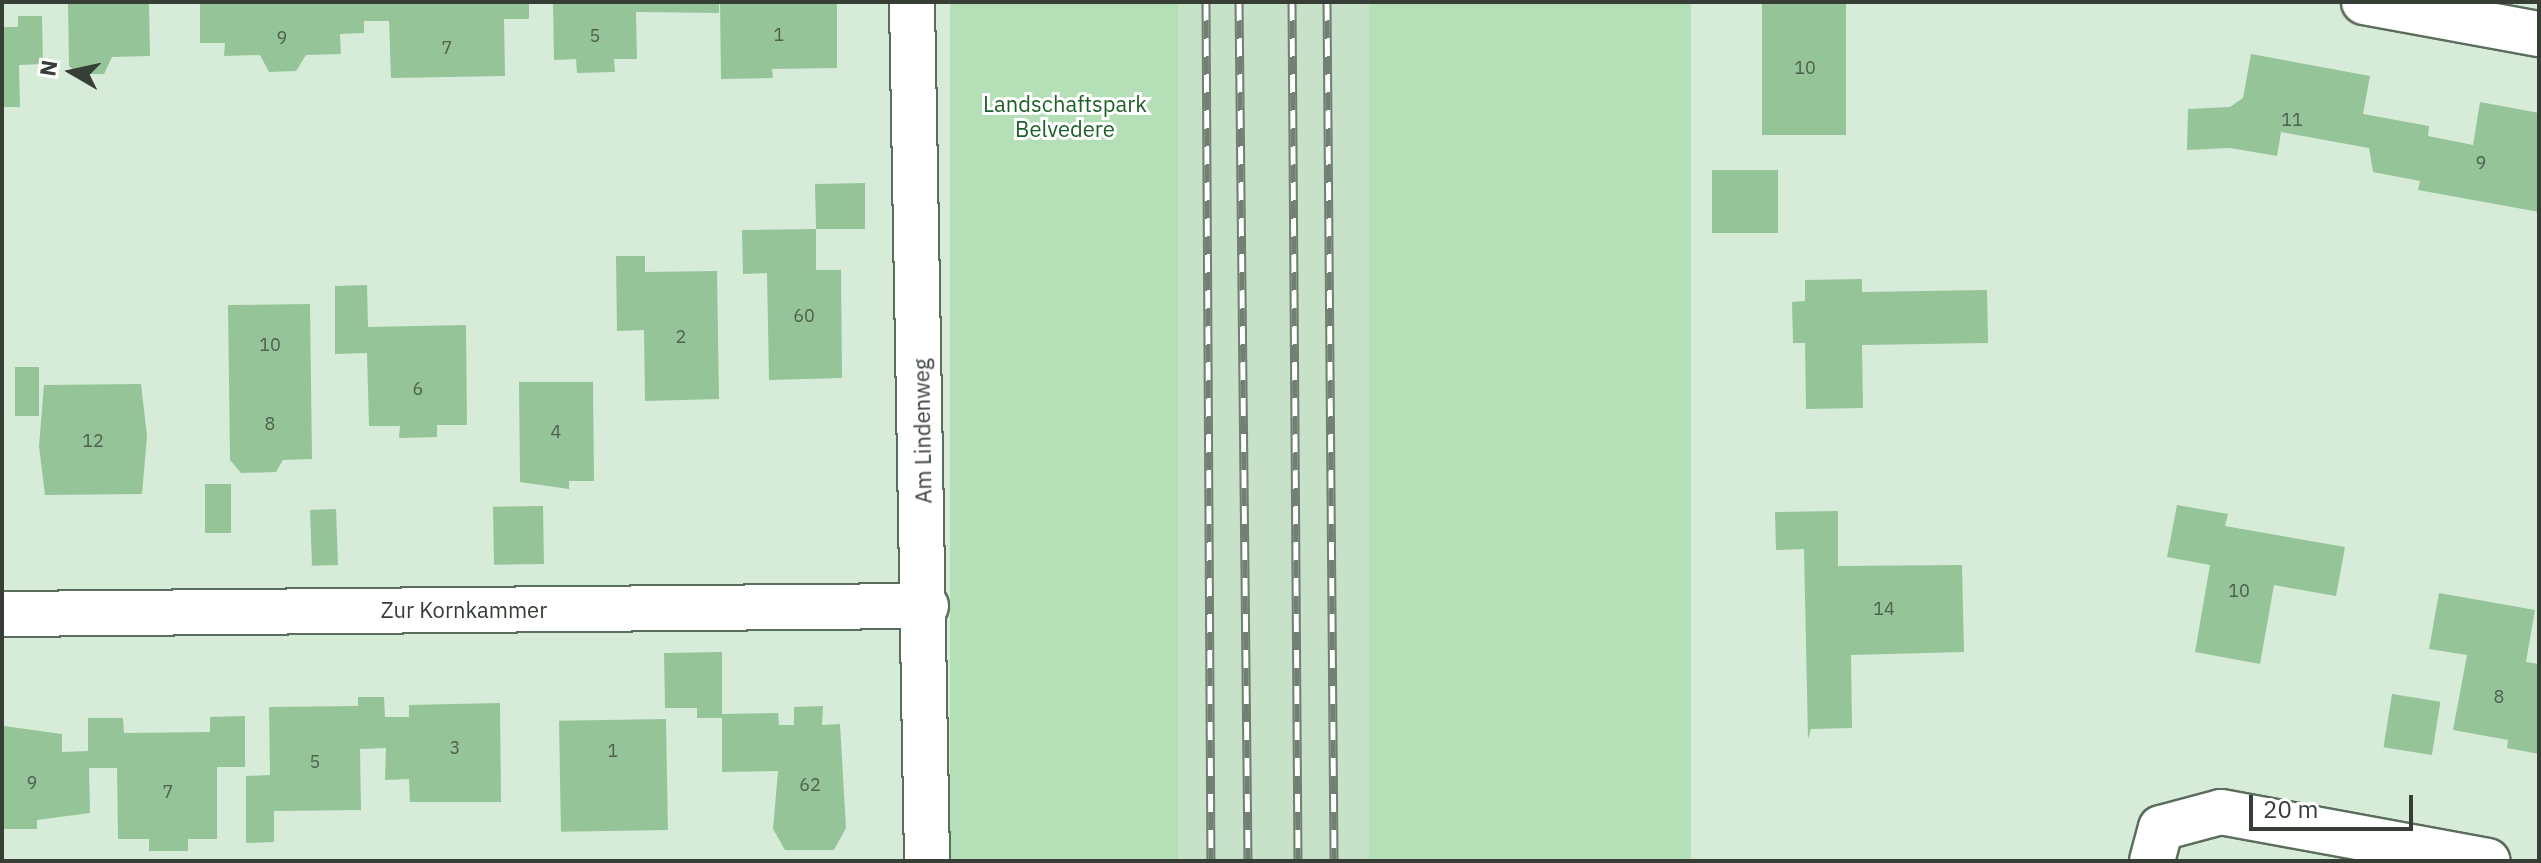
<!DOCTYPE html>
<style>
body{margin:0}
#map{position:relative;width:2541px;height:863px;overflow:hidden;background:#d7ecd8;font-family:"IBM Plex Sans",sans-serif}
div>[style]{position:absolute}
.built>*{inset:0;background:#c7e2c8;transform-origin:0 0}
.green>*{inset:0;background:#b5e0b7;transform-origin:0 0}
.building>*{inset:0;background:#95c498;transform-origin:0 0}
.roads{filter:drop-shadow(2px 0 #5b6d5c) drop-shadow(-2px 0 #5b6d5c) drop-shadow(0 2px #5b6d5c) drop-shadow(0 -2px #5b6d5c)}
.street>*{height:44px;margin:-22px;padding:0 22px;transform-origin:22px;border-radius:22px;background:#fff}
.rail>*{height:9px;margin-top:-4.5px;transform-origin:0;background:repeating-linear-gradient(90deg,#fff 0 18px,#727f73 0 36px);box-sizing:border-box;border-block:2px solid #727f73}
span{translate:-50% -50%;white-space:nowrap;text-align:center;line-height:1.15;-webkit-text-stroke:6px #fff;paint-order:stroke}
.number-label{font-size:18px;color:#4e604e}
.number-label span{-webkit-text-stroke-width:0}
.park-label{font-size:22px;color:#1e6029}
.street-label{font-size:22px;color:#363e36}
.frame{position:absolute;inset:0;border:4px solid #363e36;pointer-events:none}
.north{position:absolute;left:32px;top:32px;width:80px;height:80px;-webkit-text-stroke:6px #fff;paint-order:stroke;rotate:279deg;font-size:22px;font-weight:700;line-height:32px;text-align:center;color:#363e36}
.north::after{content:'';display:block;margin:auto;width:28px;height:36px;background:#363e36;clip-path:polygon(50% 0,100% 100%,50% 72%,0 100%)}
.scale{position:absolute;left:2249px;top:795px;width:164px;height:36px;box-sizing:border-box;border:4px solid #363e36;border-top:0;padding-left:10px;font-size:24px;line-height:28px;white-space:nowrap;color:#363e36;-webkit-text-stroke:6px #fff;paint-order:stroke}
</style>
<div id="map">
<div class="built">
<div style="left:1178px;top:2px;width:191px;height:859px"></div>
</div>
<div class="green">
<div style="left:950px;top:2px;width:228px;height:859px"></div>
<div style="left:1369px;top:2px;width:322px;height:859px"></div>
</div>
<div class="building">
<div style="clip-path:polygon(68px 2px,149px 2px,150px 56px,112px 57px,104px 74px,78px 74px,69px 66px)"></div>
<div style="clip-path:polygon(200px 2px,529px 2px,529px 19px,504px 19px,505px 76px,391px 78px,389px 21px,364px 21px,364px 33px,340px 34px,341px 54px,306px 55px,296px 71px,269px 72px,260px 55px,224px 56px,225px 43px,200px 43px)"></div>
<div style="clip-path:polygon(553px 2px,719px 2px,719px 13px,636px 12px,637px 59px,614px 59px,615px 72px,577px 73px,576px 59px,554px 60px)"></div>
<div style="clip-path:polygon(720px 2px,837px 2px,837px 68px,772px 69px,773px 78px,721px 79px)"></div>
<div style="left:1762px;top:2px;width:84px;height:133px"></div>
<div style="clip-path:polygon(18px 16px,42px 16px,43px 64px,19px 65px,20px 107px,2px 107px,2px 27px,18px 27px)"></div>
<div style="clip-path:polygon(2251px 54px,2370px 76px,2363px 114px,2429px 126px,2428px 136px,2473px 145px,2480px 102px,2539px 113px,2539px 212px,2418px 190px,2420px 181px,2373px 172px,2369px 148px,2281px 132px,2277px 156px,2230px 148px,2187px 150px,2188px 109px,2230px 107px,2243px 98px)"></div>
<div style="left:1712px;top:170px;width:66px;height:63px"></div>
<div style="clip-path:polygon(865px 183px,865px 229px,816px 229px,816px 270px,841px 270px,842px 378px,769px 380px,767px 273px,743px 274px,742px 230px,816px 229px,815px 184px)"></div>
<div style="clip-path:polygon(616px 256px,645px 256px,645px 272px,717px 271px,719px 399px,645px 401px,644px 330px,617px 331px)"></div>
<div style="clip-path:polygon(1862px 279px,1862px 292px,1987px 290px,1988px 343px,1862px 345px,1863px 408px,1806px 409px,1805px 343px,1793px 343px,1792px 302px,1805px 301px,1805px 280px)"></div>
<div style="clip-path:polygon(367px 285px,368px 327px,466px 325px,467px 425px,437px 425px,437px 437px,399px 438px,400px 426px,369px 426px,367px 353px,335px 354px,335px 286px)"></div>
<div style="clip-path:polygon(310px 304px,312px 459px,283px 460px,276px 472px,241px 473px,230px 460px,228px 305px)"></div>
<div style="left:15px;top:367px;width:24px;height:49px"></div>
<div style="clip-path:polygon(519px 382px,593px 382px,594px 481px,569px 481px,569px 489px,520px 482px)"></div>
<div style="clip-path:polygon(141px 384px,147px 436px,142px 494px,45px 495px,39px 446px,44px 385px)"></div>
<div style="left:205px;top:484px;width:26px;height:49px"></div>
<div style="clip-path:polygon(2177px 505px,2228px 514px,2225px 526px,2345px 547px,2336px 596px,2274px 585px,2260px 664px,2195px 652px,2210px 565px,2167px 557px)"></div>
<div style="left:543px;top:506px;width:58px;height:50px;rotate:89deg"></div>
<div style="left:336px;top:509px;width:56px;height:26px;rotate:88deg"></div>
<div style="clip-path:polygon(1838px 511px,1838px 566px,1962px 565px,1964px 652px,1851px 655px,1852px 728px,1811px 729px,1808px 739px,1804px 549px,1776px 550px,1775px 512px)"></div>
<div style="clip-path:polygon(2439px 593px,2535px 610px,2526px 662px,2539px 664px,2539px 754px,2507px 748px,2508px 740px,2453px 730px,2467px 655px,2429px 649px)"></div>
<div style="clip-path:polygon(722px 652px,722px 714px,778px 713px,779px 725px,794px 725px,794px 707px,823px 706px,822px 725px,840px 724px,846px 828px,834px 850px,785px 850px,773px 829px,778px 771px,722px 772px,722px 718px,697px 718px,697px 708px,665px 708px,664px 653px)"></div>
<div style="left:2392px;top:694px;width:49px;height:54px;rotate:9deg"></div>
<div style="clip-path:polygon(358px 697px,384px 697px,385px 717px,409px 717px,409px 705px,500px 703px,501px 802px,410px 802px,409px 779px,385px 780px,386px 748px,360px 749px,361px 810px,274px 811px,274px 842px,246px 843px,246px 776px,270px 775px,269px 707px,358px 706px)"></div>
<div style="clip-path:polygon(245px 716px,245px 767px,217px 767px,217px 839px,188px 839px,188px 851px,149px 851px,149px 839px,118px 839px,117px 768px,89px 768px,90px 813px,37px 820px,37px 829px,3px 829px,4px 726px,62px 734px,62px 752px,88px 751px,88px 718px,123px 718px,124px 733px,210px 732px,210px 717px)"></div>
<div style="left:666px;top:719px;width:111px;height:107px;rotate:89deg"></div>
</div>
<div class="roads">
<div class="street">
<div style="left:912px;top:2px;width:859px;rotate:89deg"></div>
<div style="left:2364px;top:2px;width:178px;rotate:10.4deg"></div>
<div style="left:2px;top:614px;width:924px;rotate:-0.5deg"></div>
<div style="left:2152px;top:861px;width:34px;rotate:-75deg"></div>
<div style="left:2161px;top:828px;width:62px;rotate:-14.9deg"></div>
<div style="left:2221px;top:812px;width:271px;rotate:10.4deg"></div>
</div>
</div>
<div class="rail">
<div style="left:1206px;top:2px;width:859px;rotate:89.67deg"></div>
<div style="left:1239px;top:2px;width:859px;rotate:89.4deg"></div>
<div style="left:1292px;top:2px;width:859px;rotate:89.6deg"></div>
<div style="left:1327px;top:2px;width:859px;rotate:89.53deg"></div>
</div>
<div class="number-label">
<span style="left:779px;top:35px">1</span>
<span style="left:595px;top:36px">5</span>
<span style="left:282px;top:38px">9</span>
<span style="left:447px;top:48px">7</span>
<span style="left:1805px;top:68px">10</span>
<span style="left:2292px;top:120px">11</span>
<span style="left:2481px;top:163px">9</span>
<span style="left:804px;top:316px">60</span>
<span style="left:681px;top:337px">2</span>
<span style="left:270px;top:345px">10</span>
<span style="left:418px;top:389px">6</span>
<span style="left:270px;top:424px">8</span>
<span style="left:556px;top:432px">4</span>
<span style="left:93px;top:441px">12</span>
<span style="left:2239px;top:591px">10</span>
<span style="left:1884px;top:609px">14</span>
<span style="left:2499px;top:697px">8</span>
<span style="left:455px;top:748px">3</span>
<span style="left:613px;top:751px">1</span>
<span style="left:315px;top:762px">5</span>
<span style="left:32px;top:783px">9</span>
<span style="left:810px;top:785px">62</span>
<span style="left:168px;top:792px">7</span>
</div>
<div class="park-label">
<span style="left:1065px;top:116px">Landschaftspark<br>Belvedere</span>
</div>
<div class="street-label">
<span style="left:922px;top:431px;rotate:-91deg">Am Lindenweg</span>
<span style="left:464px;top:610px">Zur Kornkammer</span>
</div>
<div class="frame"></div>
<div class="north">N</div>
<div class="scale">20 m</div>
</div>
